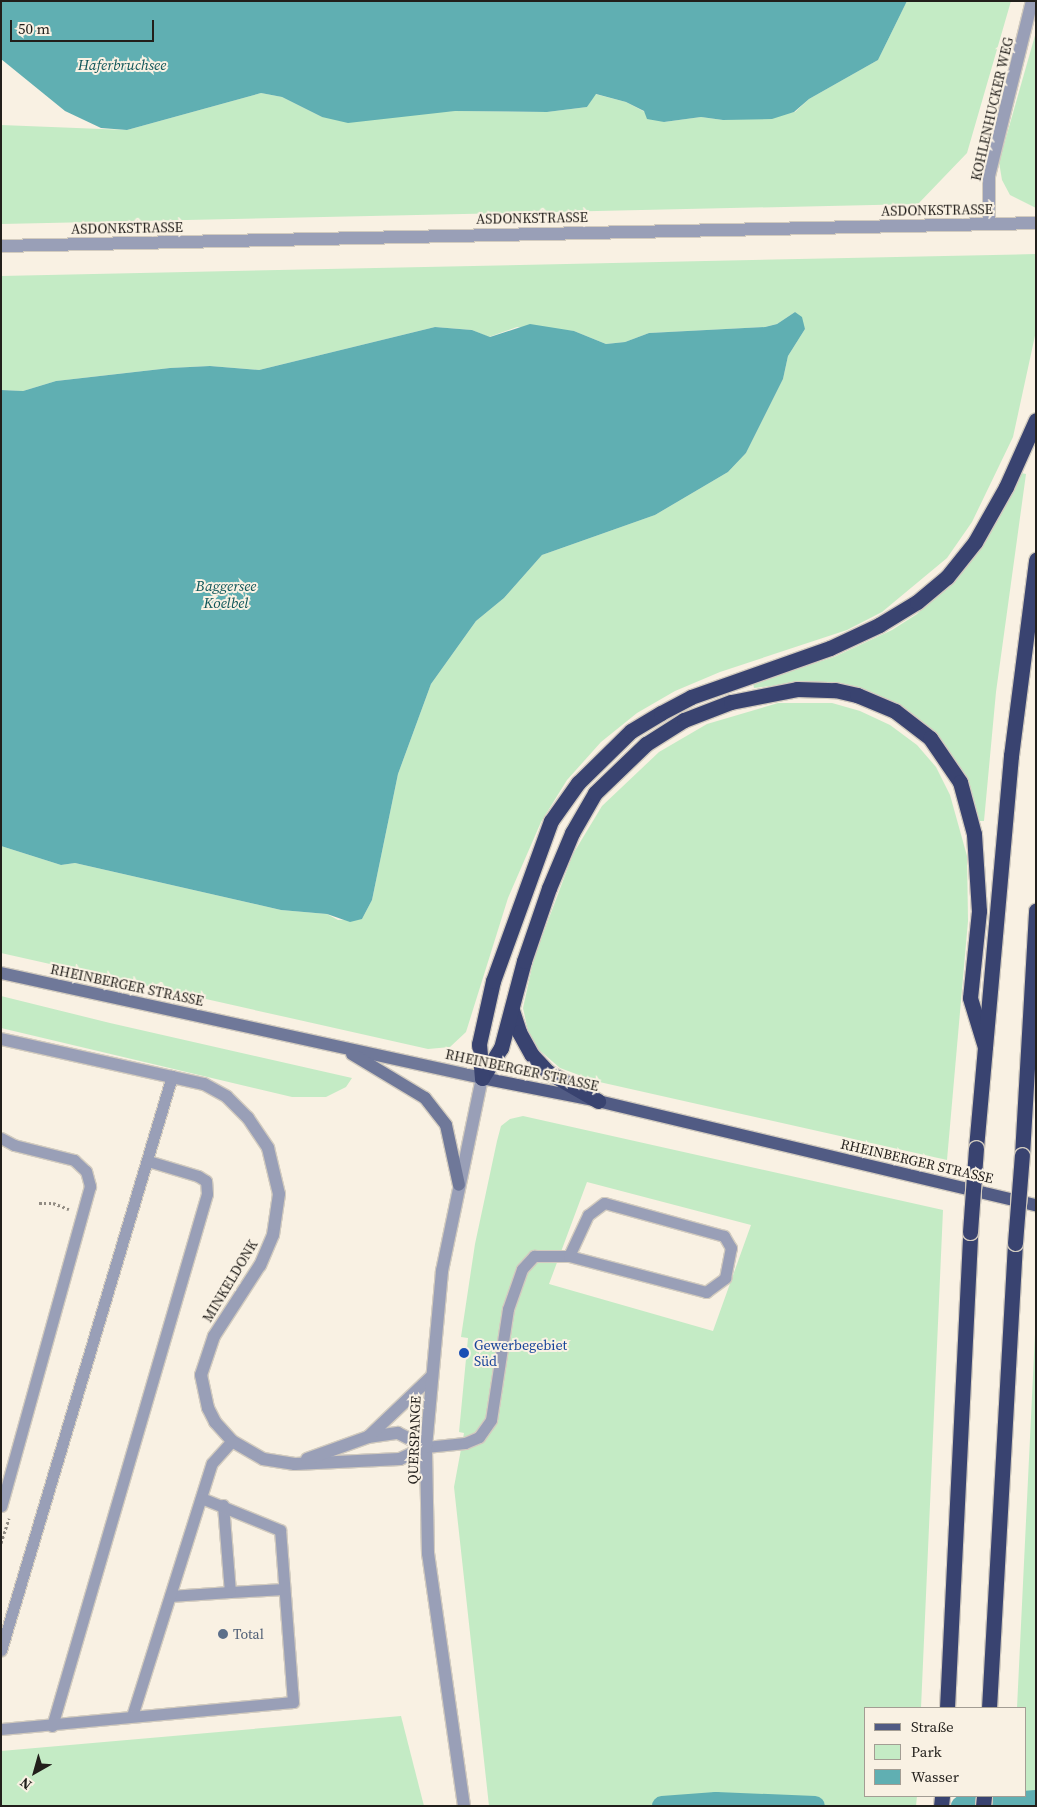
<!DOCTYPE html>
<meta charset="utf-8">
<style>
body{margin:0}
#map{position:relative;width:1037px;height:1807px;overflow:hidden;background:#f9f1e3;font-family:"Source Serif 4",serif}
div>[style]{position:absolute}
.green>*{inset:0;background:#c4ebc5}
.water>*{inset:0;background:#60afb2}
.canal>*{height:20px;margin:-10px;padding:0 10px;transform-origin:10px;border-radius:10px;background:#60afb2}
.path>*{height:3px;margin-top:-1.5px;transform-origin:0;background:repeating-linear-gradient(90deg,#918b82 0 2.5px,transparent 0 5px)}
.roads{filter:drop-shadow(1px 0 #d2cbbf) drop-shadow(-1px 0 #d2cbbf) drop-shadow(0 1px #d2cbbf) drop-shadow(0 -1px #d2cbbf)}
.service>*{height:11px;margin:-5.5px;padding:0 5.5px;transform-origin:5.5px;border-radius:5.5px;background:#999fb7}
.minor>*{height:12px;margin:-6px;padding:0 6px;transform-origin:6px;border-radius:6px;background:#999fb7}
.tertiary>*{height:12px;margin:-6px;padding:0 6px;transform-origin:6px;border-radius:6px;background:#999fb7}
.secondary>*{height:12px;margin:-6px;padding:0 6px;transform-origin:6px;border-radius:6px;background:#6f7899}
.primary>*{height:12px;margin:-6px;padding:0 6px;transform-origin:6px;border-radius:6px;background:#515b84}
.motorway>*{height:15px;margin:-7.5px;padding:0 7.5px;transform-origin:7.5px;border-radius:7.5px;background:#394370}
.bridges{filter:drop-shadow(1px 0 #d2cbbf) drop-shadow(-1px 0 #d2cbbf) drop-shadow(0 1px #d2cbbf) drop-shadow(0 -1px #d2cbbf)}
.motorway-bridge>*{height:15px;margin:-7.5px;padding:0 7.5px;transform-origin:7.5px;border-radius:7.5px;background:#394370}
.dots>*{width:14px;height:14px;translate:-50% -50%;box-sizing:border-box;border:2px solid #f9f1e3;border-radius:50%}
span{translate:-50% -50%;white-space:nowrap;text-align:center;line-height:1.15;-webkit-text-stroke:4px #f9f1e3;paint-order:stroke}
.street-label{font-size:14px;color:#221f1b}
.transit-label{font-size:14px;color:#164399}
.left{translate:0 -50%;text-align:left}
.service-label{font-size:14px;color:#4e5e75}
.water-label{font-size:15px;color:#0d5457;font-style:italic}
.frame{position:absolute;inset:0;border:2px solid #221f1b;pointer-events:none}
.legend{position:absolute;left:864px;top:1707px;width:162px;height:90px;box-sizing:border-box;background:#f9f1e3;border:1px solid #a39d93;margin:0;padding:6px 9px;list-style:none;font-size:15px;color:#221f1b}
.legend li{display:flex;align-items:center;gap:10px;height:25px}
.legend b{width:25px;border:1px solid #a39d93}
.north{position:absolute;left:10px;top:1747px;width:50px;height:50px;-webkit-text-stroke:4px #f9f1e3;paint-order:stroke;rotate:218deg;font-size:14px;font-weight:700;line-height:20px;text-align:center;color:#221f1b}
.north::after{content:'';display:block;margin:auto;width:18px;height:22px;background:#221f1b;clip-path:polygon(50% 0,100% 100%,50% 72%,0 100%)}
.scale{position:absolute;left:10px;top:20px;width:144px;height:22px;box-sizing:border-box;border:2px solid #221f1b;border-top:0;padding-left:6px;font-size:15px;line-height:18px;white-space:nowrap;color:#221f1b;-webkit-text-stroke:4px #f9f1e3;paint-order:stroke}
</style>
<div id="map">
<div class="green">
<div style="clip-path:polygon(907px 1px,1011px 1px,967px 153px,918px 204px,1px 224px,1px 125px,127px 130px,261px 93px,282px 97px,322px 117px,455px 111px,547px 112px,587px 107px,595px 94px,626px 102px,664px 122px,701px 117px,723px 120px,795px 112px,809px 99px,878px 60px)"></div>
<div style="clip-path:polygon(1036px 32px,1036px 208px,1010px 195px,1002px 180px,999px 162px)"></div>
<div style="clip-path:polygon(1036px 254px,1036px 331px,1013px 437px,972px 522px,947px 558px,882px 612px,847px 630px,720px 672px,675px 691px,637px 713px,601px 742px,567px 780px,541px 822px,508px 898px,466px 1032px,450px 1047px,428px 1049px,1px 953px,1px 846px,61px 865px,75px 863px,281px 910px,327px 914px,338px 920px,362px 919px,372px 900px,398px 774px,431px 684px,476px 621px,504px 598px,542px 555px,655px 515px,728px 472px,746px 453px,783px 379px,788px 356px,805px 329px,795px 312px,777px 324px,765px 327px,649px 333px,625px 342px,606px 344px,574px 331px,517px 327px,489px 337px,472px 330px,435px 327px,259px 370px,210px 366px,170px 368px,56px 381px,23px 391px,1px 390px,1px 276px)"></div>
<div style="clip-path:polygon(1021px 473px,1026px 474px,996px 692px,984px 821px,980px 821px,966px 780px,953px 758px,920px 721px,807px 682px,754px 688px,753px 683px,834px 657px,892px 630px,917px 614px,982px 547px)"></div>
<div style="clip-path:polygon(778px 703px,832px 703px,860px 711px,890px 725px,917px 745px,936px 767px,950px 795px,967px 856px,968px 921px,947px 1160px,595px 1081px,560px 1068px,538px 1049px,529px 1036px,523px 1008px,534px 958px,573px 854px,602px 806px,659px 752px,707px 724px)"></div>
<div style="clip-path:polygon(1px 996px,110px 1023px,352px 1078px,346px 1087px,326px 1097px,292px 1097px,1px 1028px)"></div>
<div style="clip-path:polygon(evenodd,523px 1116px,943px 1210px,921px 1708px,866px 1708px,866px 1796px,917px 1796px,916px 1806px,489px 1806px,454px 1487px,464px 1433px,459px 1432px,468px 1338px,461px 1337px,475px 1244px,497px 1141px,501px 1126px,510px 1119px,523px 1116px,587px 1182px,751px 1225px,713px 1331px,549px 1284px,587px 1182px)"></div>
<div style="clip-path:polygon(1036px 1313px,1036px 1806px,1012px 1806px,1013px 1796px,1026px 1796px,1026px 1708px,1017px 1708px)"></div>
<div style="clip-path:polygon(401px 1716px,424px 1806px,1px 1806px,1px 1751px)"></div>
</div>
<div class="water">
<div style="clip-path:polygon(1px 1px,907px 1px,878px 60px,809px 99px,794px 112px,772px 119px,723px 120px,701px 117px,664px 122px,647px 119px,644px 111px,626px 102px,596px 94px,587px 107px,547px 112px,455px 111px,348px 123px,322px 117px,282px 97px,261px 93px,127px 130px,101px 128px,65px 111px,1px 59px)"></div>
<div style="clip-path:polygon(795px 312px,802px 317px,805px 329px,788px 356px,783px 379px,746px 453px,728px 472px,655px 515px,542px 555px,504px 598px,476px 621px,431px 684px,398px 774px,372px 900px,362px 919px,350px 922px,327px 914px,281px 910px,75px 863px,61px 865px,1px 846px,1px 390px,23px 391px,56px 381px,170px 368px,210px 366px,259px 370px,435px 327px,472px 330px,490px 337px,530px 324px,574px 331px,606px 344px,625px 342px,649px 333px,765px 327px,777px 324px)"></div>
</div>
<div class="canal">
<div style="left:662px;top:1806px;width:54px;rotate:-4.2deg"></div>
<div style="left:716px;top:1802px;width:99px;rotate:2.3deg"></div>
<div style="left:961px;top:1806px;width:75px;rotate:-4.6deg"></div>
</div>
<div class="path">
<div style="left:39px;top:1203px;width:14px"></div>
<div style="left:53px;top:1203px;width:17px;rotate:21deg"></div>
<div style="left:1px;top:1543px;width:26px;rotate:-72deg"></div>
</div>
<div class="roads">
<div class="service">
<div style="left:1px;top:1138px;width:15px;rotate:28deg"></div>
<div style="left:14px;top:1145px;width:62px;rotate:14deg"></div>
<div style="left:74px;top:1160px;width:16px;rotate:43deg"></div>
<div style="left:86px;top:1171px;width:16px;rotate:75deg"></div>
<div style="left:90px;top:1186px;width:332px;rotate:105.5deg"></div>
<div style="left:426px;top:1447px;width:39px;rotate:-6deg"></div>
<div style="left:465px;top:1443px;width:15px;rotate:-23deg"></div>
<div style="left:479px;top:1437px;width:21px;rotate:-55deg"></div>
<div style="left:491px;top:1420px;width:112px;rotate:-81.3deg"></div>
<div style="left:508px;top:1309px;width:42px;rotate:-70.7deg"></div>
<div style="left:522px;top:1269px;width:18px;rotate:-47deg"></div>
<div style="left:534px;top:1256px;width:35px"></div>
<div style="left:569px;top:1256px;width:142px;rotate:14.7deg"></div>
<div style="left:706px;top:1292px;width:24px;rotate:-36deg"></div>
<div style="left:725px;top:1278px;width:31px;rotate:-79deg"></div>
<div style="left:731px;top:1248px;width:14px;rotate:-120deg"></div>
<div style="left:724px;top:1236px;width:124px;rotate:-164.6deg"></div>
<div style="left:604px;top:1203px;width:20px;rotate:143deg"></div>
<div style="left:588px;top:1215px;width:45px;rotate:114.9deg"></div>
<div style="left:223px;top:1505px;width:87px;rotate:85.4deg"></div>
<div style="left:230px;top:1592px;width:54px;rotate:-3.2deg"></div>
<div style="left:170px;top:1596px;width:60px;rotate:-3.8deg"></div>
<div style="left:1px;top:1650px;width:599px;rotate:-73.41deg"></div>
<div style="left:132px;top:1716px;width:265px;rotate:-72.5deg"></div>
<div style="left:212px;top:1463px;width:30px;rotate:-48deg"></div>
<div style="left:52px;top:1726px;width:554px;rotate:-73.76deg"></div>
<div style="left:207px;top:1194px;width:13px;rotate:-94deg"></div>
<div style="left:206px;top:1181px;width:9px;rotate:-148deg"></div>
<div style="left:198px;top:1176px;width:52px;rotate:-163.3deg"></div>
<div style="left:1px;top:1729px;width:293px;rotate:-5.3deg"></div>
<div style="left:293px;top:1702px;width:172px;rotate:-94.3deg"></div>
<div style="left:280px;top:1530px;width:85px;rotate:-157.9deg"></div>
</div>
<div class="minor">
<div style="left:989px;top:224px;width:48px;rotate:-90deg"></div>
<div style="left:989px;top:176px;width:180px;rotate:-76.2deg"></div>
<div style="left:1px;top:246px;width:1035px;rotate:-1.27deg"></div>
<div style="left:1px;top:1039px;width:208px;rotate:12.5deg"></div>
<div style="left:204px;top:1084px;width:26px;rotate:29deg"></div>
<div style="left:227px;top:1097px;width:30px;rotate:45deg"></div>
<div style="left:248px;top:1118px;width:36px;rotate:56deg"></div>
<div style="left:268px;top:1148px;width:47px;rotate:76.6deg"></div>
<div style="left:279px;top:1194px;width:41px;rotate:98.3deg"></div>
<div style="left:273px;top:1235px;width:33px;rotate:113deg"></div>
<div style="left:260px;top:1265px;width:85px;rotate:122.9deg"></div>
<div style="left:214px;top:1336px;width:41px;rotate:108.4deg"></div>
<div style="left:201px;top:1375px;width:34px;rotate:78deg"></div>
<div style="left:208px;top:1408px;width:16px;rotate:63deg"></div>
<div style="left:215px;top:1422px;width:25px;rotate:48deg"></div>
<div style="left:232px;top:1441px;width:36px;rotate:30deg"></div>
<div style="left:263px;top:1459px;width:32px;rotate:9deg"></div>
<div style="left:295px;top:1464px;width:105px;rotate:-2.7deg"></div>
<div style="left:400px;top:1459px;width:29px;rotate:-25deg"></div>
<div style="left:307px;top:1459px;width:65px;rotate:-19.8deg"></div>
<div style="left:368px;top:1437px;width:30px;rotate:-8deg"></div>
<div style="left:398px;top:1433px;width:31px;rotate:27deg"></div>
</div>
<div class="tertiary">
<div style="left:368px;top:1437px;width:88px;rotate:-43.6deg"></div>
<div style="left:464px;top:1806px;width:255px;rotate:-98.1deg"></div>
<div style="left:428px;top:1554px;width:107px;rotate:-91.1deg"></div>
<div style="left:426px;top:1447px;width:177px;rotate:-84.8deg"></div>
<div style="left:442px;top:1271px;width:197px;rotate:-78.3deg"></div>
</div>
<div class="secondary">
<div style="left:1px;top:973px;width:492px;rotate:12.3deg"></div>
<div style="left:352px;top:1054px;width:85px;rotate:31.1deg"></div>
<div style="left:425px;top:1098px;width:34px;rotate:52deg"></div>
<div style="left:446px;top:1125px;width:61px;rotate:77.8deg"></div>
</div>
<div class="primary">
<div style="left:482px;top:1078px;width:118px;rotate:11.2deg"></div>
<div style="left:598px;top:1101px;width:450px;rotate:13.4deg"></div>
</div>
<div class="motorway">
<div style="left:512px;top:1010px;width:23px;rotate:72deg"></div>
<div style="left:519px;top:1032px;width:26px;rotate:61deg"></div>
<div style="left:532px;top:1055px;width:23px;rotate:47deg"></div>
<div style="left:548px;top:1072px;width:58px;rotate:30.1deg"></div>
<div style="left:482px;top:1078px;width:36px;rotate:-58deg"></div>
<div style="left:501px;top:1048px;width:90px;rotate:-75.2deg"></div>
<div style="left:524px;top:961px;width:77px;rotate:-71.1deg"></div>
<div style="left:549px;top:888px;width:60px;rotate:-67.3deg"></div>
<div style="left:572px;top:833px;width:46px;rotate:-60.1deg"></div>
<div style="left:595px;top:793px;width:71px;rotate:-43.9deg"></div>
<div style="left:646px;top:744px;width:45px;rotate:-32.3deg"></div>
<div style="left:684px;top:720px;width:50px;rotate:-21deg"></div>
<div style="left:731px;top:702px;width:67px;rotate:-11.1deg"></div>
<div style="left:797px;top:689px;width:38px;rotate:2deg"></div>
<div style="left:835px;top:690px;width:23px;rotate:13deg"></div>
<div style="left:857px;top:695px;width:41px;rotate:22.8deg"></div>
<div style="left:895px;top:711px;width:44px;rotate:37.6deg"></div>
<div style="left:930px;top:738px;width:53px;rotate:55.7deg"></div>
<div style="left:960px;top:782px;width:54px;rotate:74.9deg"></div>
<div style="left:974px;top:834px;width:77px;rotate:86.3deg"></div>
<div style="left:979px;top:911px;width:87px;rotate:95.9deg"></div>
<div style="left:970px;top:998px;width:51px;rotate:73deg"></div>
<div style="left:482px;top:1078px;width:34px;rotate:-95deg"></div>
<div style="left:479px;top:1044px;width:65px;rotate:-77.5deg"></div>
<div style="left:493px;top:981px;width:170px;rotate:-70.1deg"></div>
<div style="left:551px;top:821px;width:47px;rotate:-54.6deg"></div>
<div style="left:578px;top:783px;width:74px;rotate:-44.5deg"></div>
<div style="left:631px;top:731px;width:35px;rotate:-31deg"></div>
<div style="left:661px;top:713px;width:34px;rotate:-28deg"></div>
<div style="left:691px;top:697px;width:147px;rotate:-19.4deg"></div>
<div style="left:830px;top:648px;width:54px;rotate:-25.1deg"></div>
<div style="left:879px;top:625px;width:44px;rotate:-31.2deg"></div>
<div style="left:917px;top:602px;width:39px;rotate:-40deg"></div>
<div style="left:947px;top:577px;width:45px;rotate:-51.3deg"></div>
<div style="left:975px;top:542px;width:63px;rotate:-60.6deg"></div>
<div style="left:1006px;top:487px;width:73px;rotate:-65.9deg"></div>
<div style="left:976px;top:1148px;width:394px;rotate:-84.9deg"></div>
<div style="left:1011px;top:756px;width:198px;rotate:-82.7deg"></div>
<div style="left:1022px;top:1155px;width:245px;rotate:-86.7deg"></div>
<div style="left:947px;top:1708px;width:477px;rotate:-87.2deg"></div>
<div style="left:989px;top:1708px;width:466px;rotate:-86.8deg"></div>
<div style="left:941px;top:1806px;width:10px;rotate:-84deg"></div>
<div style="left:983px;top:1806px;width:10px;rotate:-84deg"></div>
</div>
</div>
<div class="bridges">
<div class="motorway-bridge">
<div style="left:970px;top:1232px;width:84px;rotate:-85.9deg"></div>
<div style="left:1015px;top:1243px;width:88px;rotate:-85.5deg"></div>
</div>
</div>
<div class="dots">
<div style="left:464px;top:1353px;background:#1a4fb4"></div>
<div style="left:223px;top:1634px;background:#5c6f8a"></div>
</div>
<div class="street-label">
<span style="left:992px;top:109px;rotate:-77deg">KOHLENHUCKER WEG</span>
<span style="left:937px;top:210px;rotate:-1deg">ASDONKSTRASSE</span>
<span style="left:532px;top:218px;rotate:-1deg">ASDONKSTRASSE</span>
<span style="left:127px;top:228px;rotate:-1deg">ASDONKSTRASSE</span>
<span style="left:127px;top:985px;rotate:12deg">RHEINBERGER STRASSE</span>
<span style="left:522px;top:1070px;rotate:12deg">RHEINBERGER STRASSE</span>
<span style="left:917px;top:1161px;rotate:13deg">RHEINBERGER STRASSE</span>
<span style="left:230px;top:1281px;rotate:-59deg">MINKELDONK</span>
<span style="left:414px;top:1440px;rotate:-88deg">QUERSPANGE</span>
</div>
<div class="transit-label">
<span class="left" style="left:474px;top:1353px">Gewerbegebiet<br>Süd</span>
</div>
<div class="service-label">
<span class="left" style="left:233px;top:1634px">Total</span>
</div>
<div class="water-label">
<span style="left:122px;top:65px">Haferbruchsee</span>
<span style="left:226px;top:594px">Baggersee<br>Koelbel</span>
</div>
<div class="frame"></div>
<ul class="legend">
<li><b style="height:6px;background:#515b84"></b>Straße</li>
<li><b style="height:14px;background:#c4ebc5"></b>Park</li>
<li><b style="height:14px;background:#60afb2"></b>Wasser</li>
</ul>
<div class="north">N</div>
<div class="scale">50 m</div>
</div>
